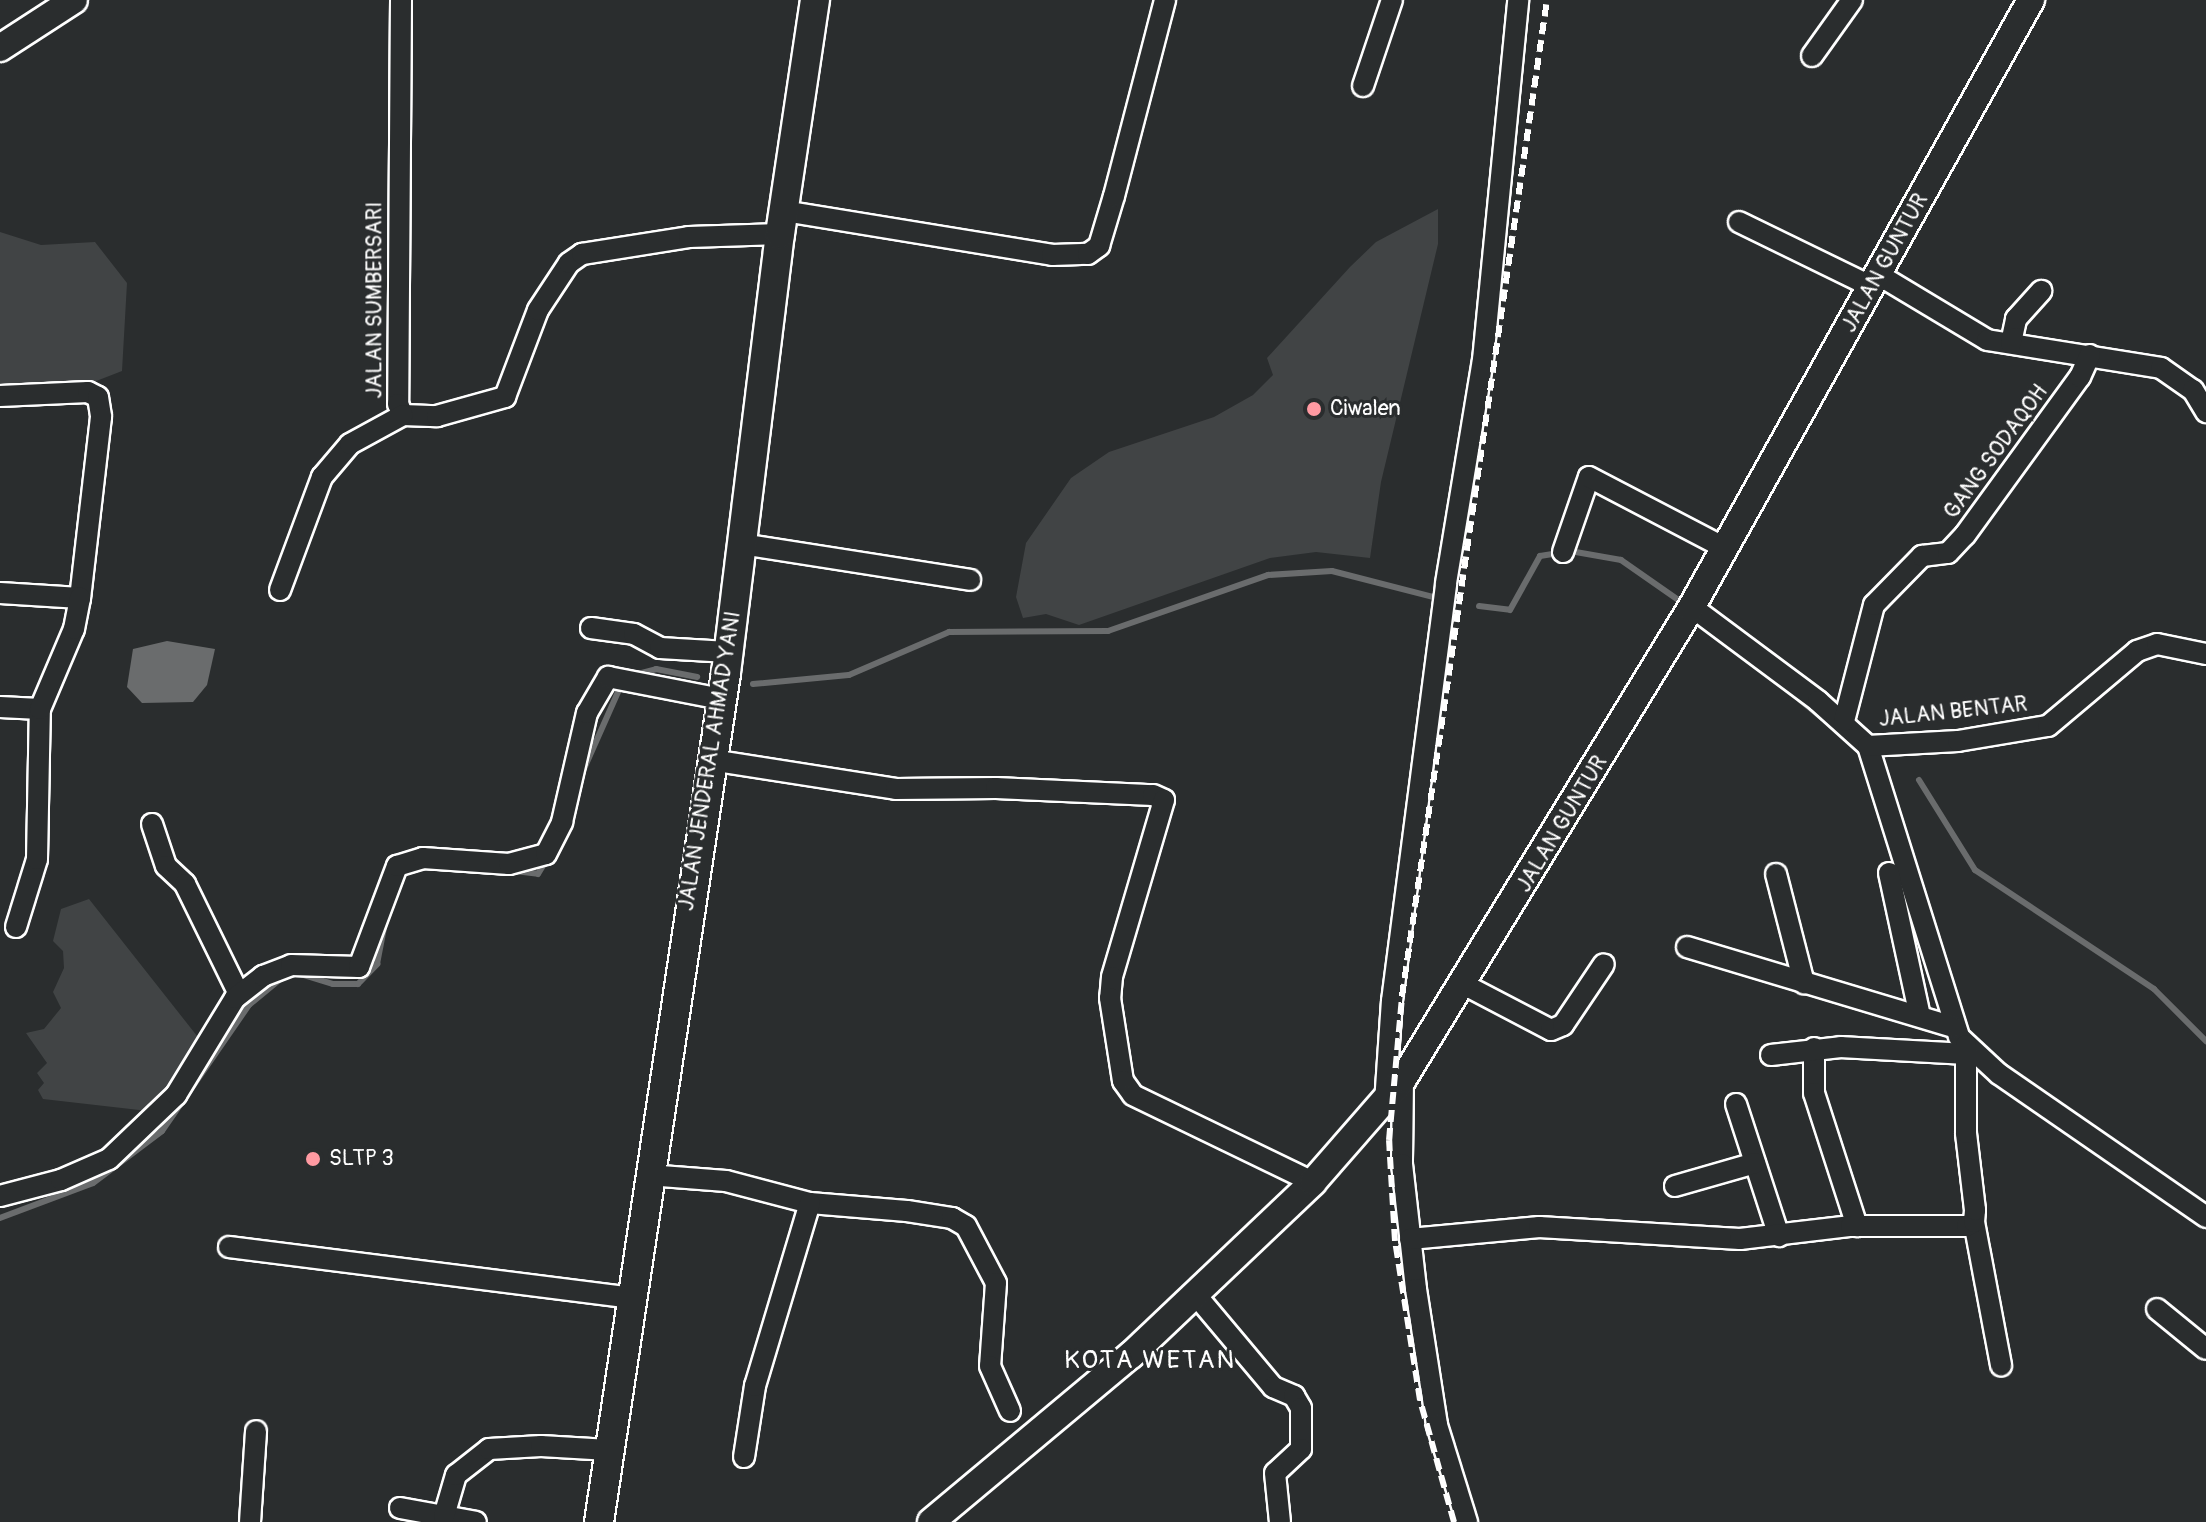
<!DOCTYPE html>
<style>
body{margin:0}
#map{position:relative;width:2206px;height:1522px;overflow:hidden;background:#2a2d2e;font-family:Pangolin,sans-serif}
div>[style]{position:absolute}
.green>*{inset:0;background:#414445}
.water>*{inset:0;background:#6a6c6d}
.stream>*{height:6px;margin:-3px;padding:0 3px;transform-origin:3px;border-radius:3px;background:#6a6c6d}
.roads{filter:drop-shadow(2px 0 #fff) drop-shadow(-2px 0 #fff) drop-shadow(0 2px #fff) drop-shadow(0 -2px #fff)}
.minor>*{height:20px;margin:-10px;padding:0 10px;transform-origin:10px;border-radius:10px;background:#2a2d2e}
.tertiary>*{height:26px;margin:-13px;padding:0 13px;transform-origin:13px;border-radius:13px;background:#2a2d2e}
.secondary>*{height:28px;margin:-14px;padding:0 14px;transform-origin:14px;border-radius:14px;background:#2a2d2e}
.rail>*{height:6px;margin-top:-3px;transform-origin:0;background:repeating-linear-gradient(90deg,#fff 0 12px,transparent 0 18px)}
.dots>*{width:22px;height:22px;translate:-50% -50%;box-sizing:border-box;border:4px solid #2a2d2e;border-radius:50%}
span{translate:-50% -50%;white-space:nowrap;text-align:center;line-height:1.15;-webkit-text-stroke:6px #2a2d2e;paint-order:stroke}
.street-label{font-size:22px;color:#fff}
.poi-label{font-size:22px;color:#fff}
.left{translate:0 -50%;text-align:left}
.quarter-label{font-size:26px;color:#fff;letter-spacing:2px}
</style>
<div id="map">
<div class="green">
<div style="clip-path:polygon(1438px 209px,1438px 244px,1381px 482px,1370px 558px,1316px 552px,1270px 558px,1079px 625px,1046px 614px,1023px 618px,1016px 597px,1026px 543px,1071px 478px,1109px 452px,1214px 417px,1253px 395px,1273px 375px,1267px 358px,1350px 267px,1376px 242px)"></div>
<div style="clip-path:polygon(0 232px,41px 245px,95px 242px,127px 283px,122px 371px,86px 385px,0 389px)"></div>
<div style="clip-path:polygon(89px 899px,201px 1041px,148px 1111px,43px 1099px,38px 1090px,44px 1083px,37px 1073px,47px 1063px,26px 1033px,44px 1029px,61px 1008px,53px 992px,64px 968px,63px 951px,53px 941px,61px 909px)"></div>
</div>
<div class="water">
<div style="clip-path:polygon(167px 641px,215px 649px,207px 685px,193px 702px,142px 703px,127px 687px,133px 649px)"></div>
</div>
<div class="stream">
<div style="left:1570px;top:551px;width:52px;rotate:10deg"></div>
<div style="left:1621px;top:560px;width:80px;rotate:34.9deg"></div>
<div style="left:1479px;top:606px;width:31px;rotate:7deg"></div>
<div style="left:1510px;top:610px;width:62px;rotate:-60.9deg"></div>
<div style="left:1540px;top:556px;width:19px;rotate:-9deg"></div>
<div style="left:634px;top:675px;width:23px;rotate:-15deg"></div>
<div style="left:656px;top:669px;width:42px;rotate:11deg"></div>
<div style="left:753px;top:684px;width:96px;rotate:-5.4deg"></div>
<div style="left:849px;top:675px;width:109px;rotate:-23.3deg"></div>
<div style="left:949px;top:632px;width:159px;rotate:-0.4deg"></div>
<div style="left:1108px;top:631px;width:170px;rotate:-19.3deg"></div>
<div style="left:1268px;top:575px;width:64px;rotate:-3.6deg"></div>
<div style="left:1332px;top:571px;width:113px;rotate:14.4deg"></div>
<div style="left:1800px;top:700px;width:28px;rotate:39deg"></div>
<div style="left:583px;top:771px;width:96px;rotate:-66.1deg"></div>
<div style="left:1919px;top:780px;width:106px;rotate:58.1deg"></div>
<div style="left:1975px;top:870px;width:215px;rotate:33.6deg"></div>
<div style="left:2154px;top:989px;width:74px;rotate:45deg"></div>
<div style="left:515px;top:871px;width:23px;rotate:7deg"></div>
<div style="left:538px;top:874px;width:17px;rotate:-59deg"></div>
<div style="left:300px;top:974px;width:34px;rotate:17deg"></div>
<div style="left:333px;top:984px;width:25px"></div>
<div style="left:358px;top:984px;width:28px;rotate:-46deg"></div>
<div style="left:377px;top:964px;width:42px;rotate:-79deg"></div>
<div style="left:0;top:1218px;width:99px;rotate:-20.6deg"></div>
<div style="left:93px;top:1183px;width:86px;rotate:-37deg"></div>
<div style="left:162px;top:1131px;width:153px;rotate:-55.4deg"></div>
<div style="left:249px;top:1005px;width:44px;rotate:-39.5deg"></div>
</div>
<div class="roads">
<div class="minor">
<div style="left:401px;top:0;width:404px;rotate:90.4deg"></div>
<div style="left:398px;top:404px;width:12px;rotate:66deg"></div>
<div style="left:403px;top:415px;width:34px;rotate:2deg"></div>
<div style="left:437px;top:416px;width:71px;rotate:-15.6deg"></div>
<div style="left:505px;top:397px;width:93px;rotate:-69.2deg"></div>
<div style="left:538px;top:310px;width:56px;rotate:-56.6deg"></div>
<div style="left:569px;top:263px;width:16px;rotate:-35deg"></div>
<div style="left:582px;top:254px;width:108px;rotate:-9deg"></div>
<div style="left:689px;top:237px;width:91px;rotate:-1.9deg"></div>
<div style="left:1812px;top:56px;width:69px;rotate:-54.5deg"></div>
<div style="left:1363px;top:86px;width:91px;rotate:-71.4deg"></div>
<div style="left:784px;top:211px;width:272px;rotate:9.3deg"></div>
<div style="left:1052px;top:255px;width:36px;rotate:-2deg"></div>
<div style="left:1088px;top:254px;width:14px;rotate:-36deg"></div>
<div style="left:1099px;top:246px;width:52px;rotate:-73.3deg"></div>
<div style="left:1114px;top:196px;width:203px;rotate:-75.4deg"></div>
<div style="left:1739px;top:222px;width:148px;rotate:26deg"></div>
<div style="left:1879px;top:275px;width:126px;rotate:31deg"></div>
<div style="left:1987px;top:340px;width:176px;rotate:9.1deg"></div>
<div style="left:2161px;top:368px;width:39px;rotate:35deg"></div>
<div style="left:2193px;top:390px;width:26px;rotate:59deg"></div>
<div style="left:2011px;top:343px;width:25px;rotate:-78deg"></div>
<div style="left:2016px;top:319px;width:38px;rotate:-48deg"></div>
<div style="left:0;top:396px;width:88px;rotate:-2.6deg"></div>
<div style="left:88px;top:392px;width:11px;rotate:27deg"></div>
<div style="left:98px;top:397px;width:20px;rotate:81deg"></div>
<div style="left:101px;top:417px;width:182px;rotate:96.6deg"></div>
<div style="left:80px;top:598px;width:80px;rotate:-176.4deg"></div>
<div style="left:741px;top:544px;width:232px;rotate:8.9deg"></div>
<div style="left:1563px;top:552px;width:79px;rotate:-70.9deg"></div>
<div style="left:1589px;top:477px;width:153px;rotate:27.6deg"></div>
<div style="left:280px;top:590px;width:121px;rotate:-69.6deg"></div>
<div style="left:322px;top:477px;width:43px;rotate:-49.7deg"></div>
<div style="left:350px;top:444px;width:60px;rotate:-28.7deg"></div>
<div style="left:1692px;top:607px;width:157px;rotate:36.7deg"></div>
<div style="left:1818px;top:701px;width:67px;rotate:42deg"></div>
<div style="left:1868px;top:746px;width:305px;rotate:72.6deg"></div>
<div style="left:1959px;top:1037px;width:54px;rotate:42.8deg"></div>
<div style="left:1999px;top:1074px;width:252px;rotate:34.6deg"></div>
<div style="left:591px;top:628px;width:43px;rotate:7.9deg"></div>
<div style="left:634px;top:634px;width:30px;rotate:28deg"></div>
<div style="left:660px;top:648px;width:68px;rotate:3.4deg"></div>
<div style="left:0;top:707px;width:40px;rotate:2.9deg"></div>
<div style="left:1844px;top:721px;width:120px;rotate:-75.5deg"></div>
<div style="left:1874px;top:605px;width:69px;rotate:-45.6deg"></div>
<div style="left:1922px;top:556px;width:26px;rotate:-7deg"></div>
<div style="left:1948px;top:553px;width:25px;rotate:-47deg"></div>
<div style="left:1965px;top:535px;width:195px;rotate:-54deg"></div>
<div style="left:2080px;top:377px;width:24px;rotate:-66deg"></div>
<div style="left:1868px;top:746px;width:90px;rotate:-3.2deg"></div>
<div style="left:1958px;top:741px;width:91px;rotate:-9.5deg"></div>
<div style="left:2048px;top:726px;width:116px;rotate:-40.1deg"></div>
<div style="left:2137px;top:651px;width:21px;rotate:-19deg"></div>
<div style="left:2157px;top:644px;width:50px;rotate:11.5deg"></div>
<div style="left:711px;top:760px;width:187px;rotate:8.9deg"></div>
<div style="left:896px;top:789px;width:100px;rotate:-0.6deg"></div>
<div style="left:996px;top:788px;width:157px;rotate:2.6deg"></div>
<div style="left:1153px;top:795px;width:12px;rotate:24deg"></div>
<div style="left:1164px;top:800px;width:184px;rotate:106.4deg"></div>
<div style="left:1112px;top:977px;width:21px;rotate:95deg"></div>
<div style="left:1110px;top:998px;width:84px;rotate:81.1deg"></div>
<div style="left:1123px;top:1081px;width:17px;rotate:54deg"></div>
<div style="left:1133px;top:1095px;width:200px;rotate:25.8deg"></div>
<div style="left:152px;top:824px;width:44px;rotate:71.6deg"></div>
<div style="left:166px;top:866px;width:26px;rotate:43deg"></div>
<div style="left:185px;top:884px;width:123px;rotate:63.9deg"></div>
<div style="left:1889px;top:873px;width:146px;rotate:77.8deg"></div>
<div style="left:1776px;top:874px;width:113px;rotate:75.6deg"></div>
<div style="left:16px;top:927px;width:71px;rotate:-72.8deg"></div>
<div style="left:37px;top:859px;width:150px;rotate:-88.9deg"></div>
<div style="left:40px;top:709px;width:87px;rotate:-67deg"></div>
<div style="left:74px;top:629px;width:32px;rotate:-79deg"></div>
<div style="left:1687px;top:947px;width:279px;rotate:16.7deg"></div>
<div style="left:1463px;top:984px;width:99px;rotate:27.6deg"></div>
<div style="left:1551px;top:1030px;width:13px;rotate:-23deg"></div>
<div style="left:1563px;top:1025px;width:73px;rotate:-56.1deg"></div>
<div style="left:1814px;top:1048px;width:45px;rotate:90deg"></div>
<div style="left:1814px;top:1093px;width:140px;rotate:72.1deg"></div>
<div style="left:1771px;top:1055px;width:70px;rotate:-6.5deg"></div>
<div style="left:1841px;top:1047px;width:125px;rotate:3.2deg"></div>
<div style="left:1403px;top:1079px;width:85px;rotate:90.7deg"></div>
<div style="left:1402px;top:1164px;width:126px;rotate:83.6deg"></div>
<div style="left:1416px;top:1289px;width:138px;rotate:81.2deg"></div>
<div style="left:1437px;top:1425px;width:102px;rotate:72.8deg"></div>
<div style="left:1385px;top:1103px;width:102px;rotate:-86.1deg"></div>
<div style="left:1392px;top:1001px;width:421px;rotate:-82.6deg"></div>
<div style="left:1446px;top:583px;width:226px;rotate:-80.6deg"></div>
<div style="left:1483px;top:360px;width:362px;rotate:-84.4deg"></div>
<div style="left:1736px;top:1104px;width:139px;rotate:72deg"></div>
<div style="left:648px;top:1175px;width:78px;rotate:4.4deg"></div>
<div style="left:726px;top:1181px;width:87px;rotate:14.7deg"></div>
<div style="left:810px;top:1203px;width:97px;rotate:4.7deg"></div>
<div style="left:907px;top:1211px;width:46px;rotate:8.8deg"></div>
<div style="left:952px;top:1218px;width:16px;rotate:30deg"></div>
<div style="left:966px;top:1226px;width:64px;rotate:62.2deg"></div>
<div style="left:996px;top:1283px;width:83px;rotate:94.1deg"></div>
<div style="left:990px;top:1366px;width:49px;rotate:66deg"></div>
<div style="left:1675px;top:1186px;width:83px;rotate:-16deg"></div>
<div style="left:0;top:1196px;width:63px;rotate:-14.7deg"></div>
<div style="left:61px;top:1180px;width:52px;rotate:-23.6deg"></div>
<div style="left:109px;top:1159px;width:93px;rotate:-43.7deg"></div>
<div style="left:176px;top:1095px;width:114px;rotate:-58.7deg"></div>
<div style="left:235px;top:998px;width:36px;rotate:-38deg"></div>
<div style="left:263px;top:976px;width:30px;rotate:-21deg"></div>
<div style="left:291px;top:965px;width:68px;rotate:1.7deg"></div>
<div style="left:359px;top:967px;width:108px;rotate:-69.4deg"></div>
<div style="left:397px;top:866px;width:27px;rotate:-17deg"></div>
<div style="left:423px;top:858px;width:86px;rotate:4deg"></div>
<div style="left:509px;top:864px;width:38px;rotate:-15deg"></div>
<div style="left:546px;top:854px;width:36px;rotate:-63deg"></div>
<div style="left:562px;top:822px;width:112px;rotate:-77.1deg"></div>
<div style="left:587px;top:713px;width:42px;rotate:-59.7deg"></div>
<div style="left:608px;top:677px;width:115px;rotate:11deg"></div>
<div style="left:1974px;top:1222px;width:146px;rotate:79.3deg"></div>
<div style="left:1410px;top:1239px;width:130px;rotate:-5.3deg"></div>
<div style="left:1539px;top:1227px;width:201px;rotate:3.4deg"></div>
<div style="left:1740px;top:1239px;width:112px;rotate:-6.7deg"></div>
<div style="left:1851px;top:1226px;width:116px"></div>
<div style="left:1967px;top:1226px;width:8px;rotate:-30deg"></div>
<div style="left:1974px;top:1222px;width:12px;rotate:-85deg"></div>
<div style="left:1975px;top:1210px;width:78px;rotate:-96.7deg"></div>
<div style="left:1966px;top:1133px;width:88px;rotate:-90deg"></div>
<div style="left:229px;top:1247px;width:405px;rotate:7.2deg"></div>
<div style="left:1195px;top:1294px;width:121px;rotate:50deg"></div>
<div style="left:1273px;top:1387px;width:23px;rotate:23deg"></div>
<div style="left:1294px;top:1396px;width:14px;rotate:60deg"></div>
<div style="left:1301px;top:1408px;width:41px;rotate:90deg"></div>
<div style="left:1301px;top:1449px;width:35px;rotate:137deg"></div>
<div style="left:1275px;top:1473px;width:49px;rotate:84.2deg"></div>
<div style="left:2157px;top:1309px;width:63px;rotate:39.2deg"></div>
<div style="left:744px;top:1457px;width:72px;rotate:-81.2deg"></div>
<div style="left:755px;top:1386px;width:191px;rotate:-73.3deg"></div>
<div style="left:400px;top:1508px;width:77px;rotate:10.4deg"></div>
<div style="left:444px;top:1516px;width:43px;rotate:-73.7deg"></div>
<div style="left:456px;top:1475px;width:42px;rotate:-38.2deg"></div>
<div style="left:489px;top:1449px;width:52px;rotate:-3.3deg"></div>
<div style="left:541px;top:1446px;width:68px;rotate:3.4deg"></div>
<div style="left:250px;top:1522px;width:91px;rotate:-86.2deg"></div>
</div>
<div class="tertiary">
<div style="left:0;top:48px;width:88px;rotate:-33deg"></div>
<div style="left:931px;top:1522px;width:261px;rotate:-39.9deg"></div>
<div style="left:1131px;top:1355px;width:251px;rotate:-43.5deg"></div>
<div style="left:1313px;top:1182px;width:137px;rotate:-48.9deg"></div>
<div style="left:1403px;top:1079px;width:552px;rotate:-58.56deg"></div>
<div style="left:1691px;top:608px;width:697px;rotate:-60.79deg"></div>
</div>
<div class="secondary">
<div style="left:599px;top:1522px;width:858px;rotate:-81.49deg"></div>
<div style="left:726px;top:673px;width:442px;rotate:-83deg"></div>
<div style="left:780px;top:234px;width:237px;rotate:-81.5deg"></div>
</div>
</div>
<div class="rail">
<div style="left:1454px;top:1522px;width:127px;rotate:-105.6deg"></div>
<div style="left:1420px;top:1400px;width:161px;rotate:-98.9deg"></div>
<div style="left:1395px;top:1241px;width:101px;rotate:-93.4deg"></div>
<div style="left:1389px;top:1140px;width:145px;rotate:-84.8deg"></div>
<div style="left:1402px;top:996px;width:1006px;rotate:-81.72deg"></div>
</div>
<div class="dots">
<div style="left:1314px;top:409px;background:#ff9aa2"></div>
<div style="left:313px;top:1159px;background:#ff9aa2"></div>
</div>
<div class="street-label">
<span style="left:1885px;top:263px;rotate:-61deg">JALAN GUNTUR</span>
<span style="left:375px;top:300px;rotate:-90deg">JALAN SUMBERSARI</span>
<span style="left:1996px;top:452px;rotate:-54deg">GANG SODAQOH</span>
<span style="left:1953px;top:712px;rotate:-6deg">JALAN BENTAR</span>
<span style="left:710px;top:761px;rotate:-81deg">JALAN JENDERAL AHMAD YANI</span>
<span style="left:1562px;top:824px;rotate:-59deg">JALAN GUNTUR</span>
</div>
<div class="poi-label">
<span class="left" style="left:1330px;top:409px">Ciwalen</span>
<span class="left" style="left:329px;top:1159px">SLTP 3</span>
</div>
<div class="quarter-label">
<span style="left:1150px;top:1361px">KOTA WETAN</span>
</div>
</div>
